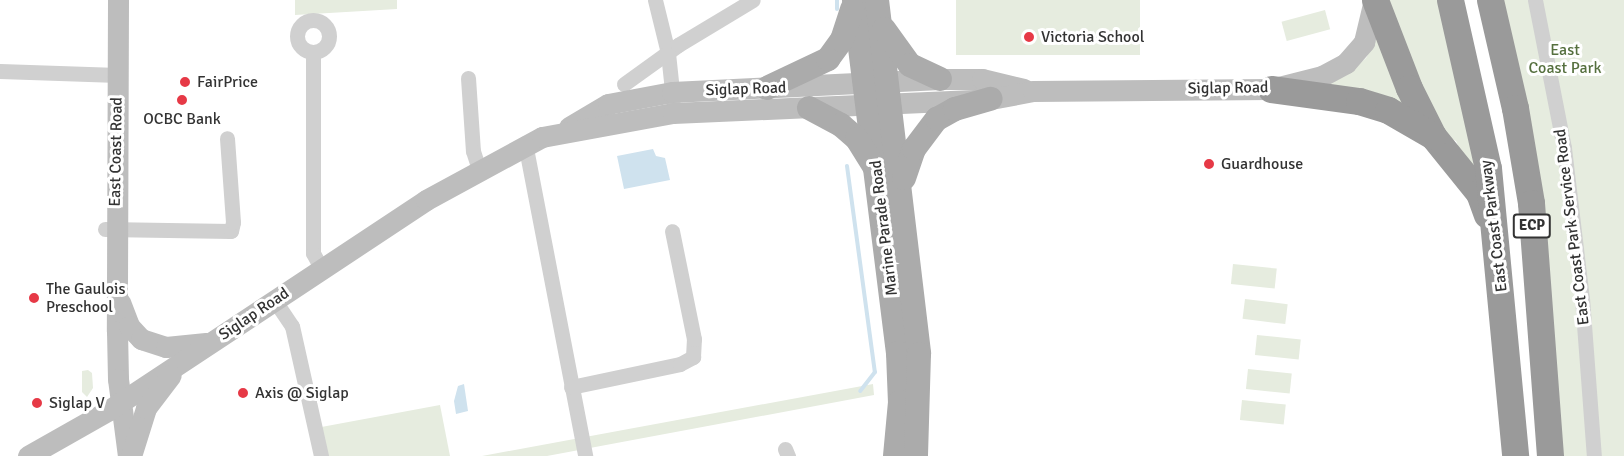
<!DOCTYPE html>
<style>
body{margin:0}
#map{position:relative;width:1624px;height:456px;overflow:hidden;background:#fff;font-family:Signika,sans-serif}
div>[style]{position:absolute}
.green>*{inset:0;background:#e6ecdf;transform-origin:0 0}
.water>*{inset:0;background:#cfe2ee}
.stream>*{height:4px;margin:-2px;padding:0 2px;transform-origin:2px;border-radius:2px;background:#cfe2ee}
.street>*{height:15px;margin:-7.5px;padding:0 7.5px;transform-origin:7.5px;border-radius:7.5px;background:#d0d0d0}
.street>.ring{margin:-7.5px;padding:0;box-sizing:content-box;background:none;border:15px solid #d0d0d0;border-radius:50%}
.secondary>*{height:21px;margin:-10.5px;padding:0 10.5px;transform-origin:10.5px;border-radius:10.5px;background:#bdbdbd}
.primary>*{height:24px;margin:-12px;padding:0 12px;transform-origin:12px;border-radius:12px;background:#ababab}
.highway>*{height:27px;margin:-13.5px;padding:0 13.5px;transform-origin:13.5px;border-radius:13.5px;background:#9a9a9a}
.dots>*{width:16px;height:16px;translate:-50% -50%;box-sizing:border-box;border:3px solid #fff;border-radius:50%}
span{translate:-50% -50%;white-space:nowrap;text-align:center;line-height:1.15;-webkit-text-stroke:6px #fff;paint-order:stroke}
.shield-label span{padding:2px 4px;background:#fff;border:2px solid;border-radius:4px;-webkit-text-stroke-width:0}
.shield-label{font-size:15px;color:#333;font-weight:700}
.poi-label{font-size:16px;color:#333}
.left{translate:0 -50%;text-align:left}
.park-label{font-size:16px;color:#56703f}
.street-label{font-size:16px;color:#333}
</style>
<div id="map">
<div class="green">
<div style="clip-path:polygon(295px 0,397px 0,397px 9px,295px 15px)"></div>
<div style="left:956px;top:0;width:184px;height:55px"></div>
<div style="clip-path:polygon(1384px 0,1449px 0,1487px 168px,1469px 170px,1456px 141px,1390px 107px,1359px 101px,1321px 79px,1349px 73px,1366px 58px,1376px 40px)"></div>
<div style="clip-path:polygon(1490px 0,1624px 0,1624px 456px,1550px 456px,1531px 203px)"></div>
<div style="left:1325px;top:10px;width:20px;height:45px;rotate:75deg"></div>
<div style="left:1233px;top:264px;width:44px;height:20px;rotate:6deg"></div>
<div style="left:1245px;top:299px;width:43px;height:20px;rotate:7deg"></div>
<div style="left:1257px;top:335px;width:44px;height:20px;rotate:6deg"></div>
<div style="left:1248px;top:369px;width:44px;height:20px;rotate:6deg"></div>
<div style="clip-path:polygon(88px 370px,92px 373px,93px 388px,87px 397px,82px 392px,82px 371px)"></div>
<div style="clip-path:polygon(873px 384px,874px 395px,547px 456px,482px 456px)"></div>
<div style="left:1242px;top:400px;width:44px;height:20px;rotate:6deg"></div>
<div style="clip-path:polygon(440px 405px,450px 456px,322px 456px,316px 428px)"></div>
</div>
<div class="water">
<div style="clip-path:polygon(653px 149px,656px 156px,665px 158px,670px 180px,624px 189px,617px 156px)"></div>
<div style="clip-path:polygon(464px 384px,468px 411px,456px 414px,454px 401px,458px 386px)"></div>
</div>
<div class="stream">
<div style="left:837px;top:9px;width:9px;rotate:-90deg"></div>
<div style="left:847px;top:166px;width:208px;rotate:82.3deg"></div>
<div style="left:875px;top:372px;width:24px;rotate:128deg"></div>
</div>
<div class="street">
<div style="left:655px;top:0;width:55px;rotate:76.2deg"></div>
<div style="left:668px;top:53px;width:47px;rotate:83.9deg"></div>
<div style="left:1535px;top:0;width:151px;rotate:78.9deg"></div>
<div style="left:1564px;top:148px;width:151px;rotate:83.2deg"></div>
<div style="left:1582px;top:298px;width:158px;rotate:85.7deg"></div>
<div class="ring" style="left:297px;top:20px;width:17px;height:17px"></div>
<div style="left:313px;top:52px;width:201px;rotate:90deg"></div>
<div style="left:313px;top:253px;width:19px;rotate:62deg"></div>
<div style="left:0;top:71px;width:118px;rotate:1.9deg"></div>
<div style="left:468px;top:78px;width:73px;rotate:86.1deg"></div>
<div style="left:473px;top:151px;width:20px;rotate:72deg"></div>
<div style="left:624px;top:84px;width:67px;rotate:-35.8deg"></div>
<div style="left:678px;top:45px;width:87px;rotate:-31deg"></div>
<div style="left:525px;top:143px;width:319px;rotate:79.1deg"></div>
<div style="left:105px;top:229px;width:126px;rotate:0.9deg"></div>
<div style="left:231px;top:231px;width:9px;rotate:-77deg"></div>
<div style="left:233px;top:222px;width:84px;rotate:-94.1deg"></div>
<div style="left:275px;top:301px;width:30px;rotate:56deg"></div>
<div style="left:292px;top:326px;width:133px;rotate:77.4deg"></div>
<div style="left:571px;top:387px;width:111px;rotate:-11.9deg"></div>
<div style="left:680px;top:364px;width:15px;rotate:-28deg"></div>
<div style="left:693px;top:357px;width:18px;rotate:-87deg"></div>
<div style="left:694px;top:339px;width:110px;rotate:-101.5deg"></div>
<div style="left:785px;top:449px;width:8px;rotate:67deg"></div>
</div>
<div class="secondary">
<div style="left:118px;top:0;width:331px;rotate:90.2deg"></div>
<div style="left:117px;top:331px;width:48px;rotate:88.8deg"></div>
<div style="left:118px;top:379px;width:78px;rotate:82.6deg"></div>
<div style="left:569px;top:127px;width:45px;rotate:-30.5deg"></div>
<div style="left:608px;top:104px;width:65px;rotate:-10.6deg"></div>
<div style="left:672px;top:92px;width:268px;rotate:-2.8deg"></div>
<div style="left:940px;top:79px;width:42px"></div>
<div style="left:982px;top:79px;width:43px;rotate:13.4deg"></div>
<div style="left:120px;top:302px;width:26px;rotate:69deg"></div>
<div style="left:129px;top:326px;width:18px;rotate:47deg"></div>
<div style="left:141px;top:339px;width:26px;rotate:18deg"></div>
<div style="left:166px;top:347px;width:40px;rotate:-5.7deg"></div>
<div style="left:28px;top:456px;width:93px;rotate:-29.6deg"></div>
<div style="left:109px;top:410px;width:380px;rotate:-33.5deg"></div>
<div style="left:426px;top:200px;width:132px;rotate:-28.5deg"></div>
<div style="left:542px;top:137px;width:133px;rotate:-10.4deg"></div>
<div style="left:673px;top:113px;width:318px;rotate:-2.5deg"></div>
<div style="left:991px;top:99px;width:43px;rotate:-10.8deg"></div>
<div style="left:1033px;top:91px;width:238px;rotate:-0.5deg"></div>
<div style="left:1271px;top:89px;width:53px;rotate:-14.3deg"></div>
<div style="left:1322px;top:76px;width:27px;rotate:-28deg"></div>
<div style="left:1346px;top:63px;width:28px;rotate:-49deg"></div>
<div style="left:1364px;top:42px;width:43px;rotate:-76.6deg"></div>
<div style="left:131px;top:456px;width:50px;rotate:-72.6deg"></div>
<div style="left:146px;top:408px;width:41px;rotate:-52.9deg"></div>
</div>
<div class="primary">
<div style="left:854px;top:0;width:356px;rotate:82.9deg"></div>
<div style="left:898px;top:353px;width:49px;rotate:87.7deg"></div>
<div style="left:900px;top:402px;width:54px;rotate:95.3deg"></div>
<div style="left:877px;top:0;width:356px;rotate:83.2deg"></div>
<div style="left:919px;top:354px;width:102px;rotate:91.7deg"></div>
<div style="left:884px;top:29px;width:44px;rotate:54.2deg"></div>
<div style="left:910px;top:65px;width:33px;rotate:25deg"></div>
<div style="left:767px;top:88px;width:68px;rotate:-25.4deg"></div>
<div style="left:828px;top:59px;width:24px;rotate:-54deg"></div>
<div style="left:842px;top:40px;width:33px;rotate:-72deg"></div>
<div style="left:809px;top:108px;width:36px;rotate:28deg"></div>
<div style="left:841px;top:125px;width:21px;rotate:41deg"></div>
<div style="left:857px;top:139px;width:32px;rotate:58deg"></div>
<div style="left:904px;top:178px;width:31px;rotate:-71deg"></div>
<div style="left:914px;top:149px;width:38px;rotate:-53deg"></div>
<div style="left:937px;top:119px;width:21px;rotate:-29deg"></div>
<div style="left:955px;top:109px;width:37px;rotate:-16deg"></div>
</div>
<div class="highway">
<div style="left:1375px;top:0;width:94px;rotate:68.9deg"></div>
<div style="left:1409px;top:88px;width:54px;rotate:63.4deg"></div>
<div style="left:1433px;top:136px;width:73px;rotate:51.1deg"></div>
<div style="left:1479px;top:193px;width:23px;rotate:70deg"></div>
<div style="left:1450px;top:0;width:172px;rotate:77.3deg"></div>
<div style="left:1488px;top:168px;width:289px;rotate:84.6deg"></div>
<div style="left:1490px;top:0;width:111px;rotate:77deg"></div>
<div style="left:1515px;top:108px;width:96px;rotate:80.4deg"></div>
<div style="left:1531px;top:203px;width:254px;rotate:85.7deg"></div>
<div style="left:1271px;top:89px;width:89px;rotate:7.8deg"></div>
<div style="left:1359px;top:101px;width:30px;rotate:17deg"></div>
<div style="left:1388px;top:110px;width:52px;rotate:30deg"></div>
</div>
<div class="dots">
<div style="left:1029px;top:37px;background:#e63946"></div>
<div style="left:185px;top:82px;background:#e63946"></div>
<div style="left:182px;top:100px;background:#e63946"></div>
<div style="left:1209px;top:164px;background:#e63946"></div>
<div style="left:34px;top:298px;background:#e63946"></div>
<div style="left:243px;top:393px;background:#e63946"></div>
<div style="left:37px;top:403px;background:#e63946"></div>
</div>
<div class="shield-label">
<span style="left:1532px;top:226px">ECP</span>
</div>
<div class="poi-label">
<span class="left" style="left:1041px;top:37px">Victoria School</span>
<span class="left" style="left:197px;top:82px">FairPrice</span>
<span style="left:182px;top:119px">OCBC Bank</span>
<span class="left" style="left:1221px;top:164px">Guardhouse</span>
<span class="left" style="left:46px;top:298px">The Gaulois<br>Preschool</span>
<span class="left" style="left:255px;top:393px">Axis @ Siglap</span>
<span class="left" style="left:49px;top:403px">Siglap V</span>
</div>
<div class="park-label">
<span style="left:1565px;top:59px">East<br>Coast Park</span>
</div>
<div class="street-label">
<span style="left:1228px;top:88px;rotate:-1deg">Siglap Road</span>
<span style="left:746px;top:89px;rotate:-2deg">Siglap Road</span>
<span style="left:116px;top:152px;rotate:-89deg">East Coast Road</span>
<span style="left:1494px;top:226px;rotate:-97deg">East Coast Parkway</span>
<span style="left:1572px;top:227px;rotate:-97deg">East Coast Park Service Road</span>
<span style="left:884px;top:228px;rotate:-97deg">Marine Parade Road</span>
<span style="left:254px;top:314px;rotate:-34deg">Siglap Road</span>
</div>
</div>
